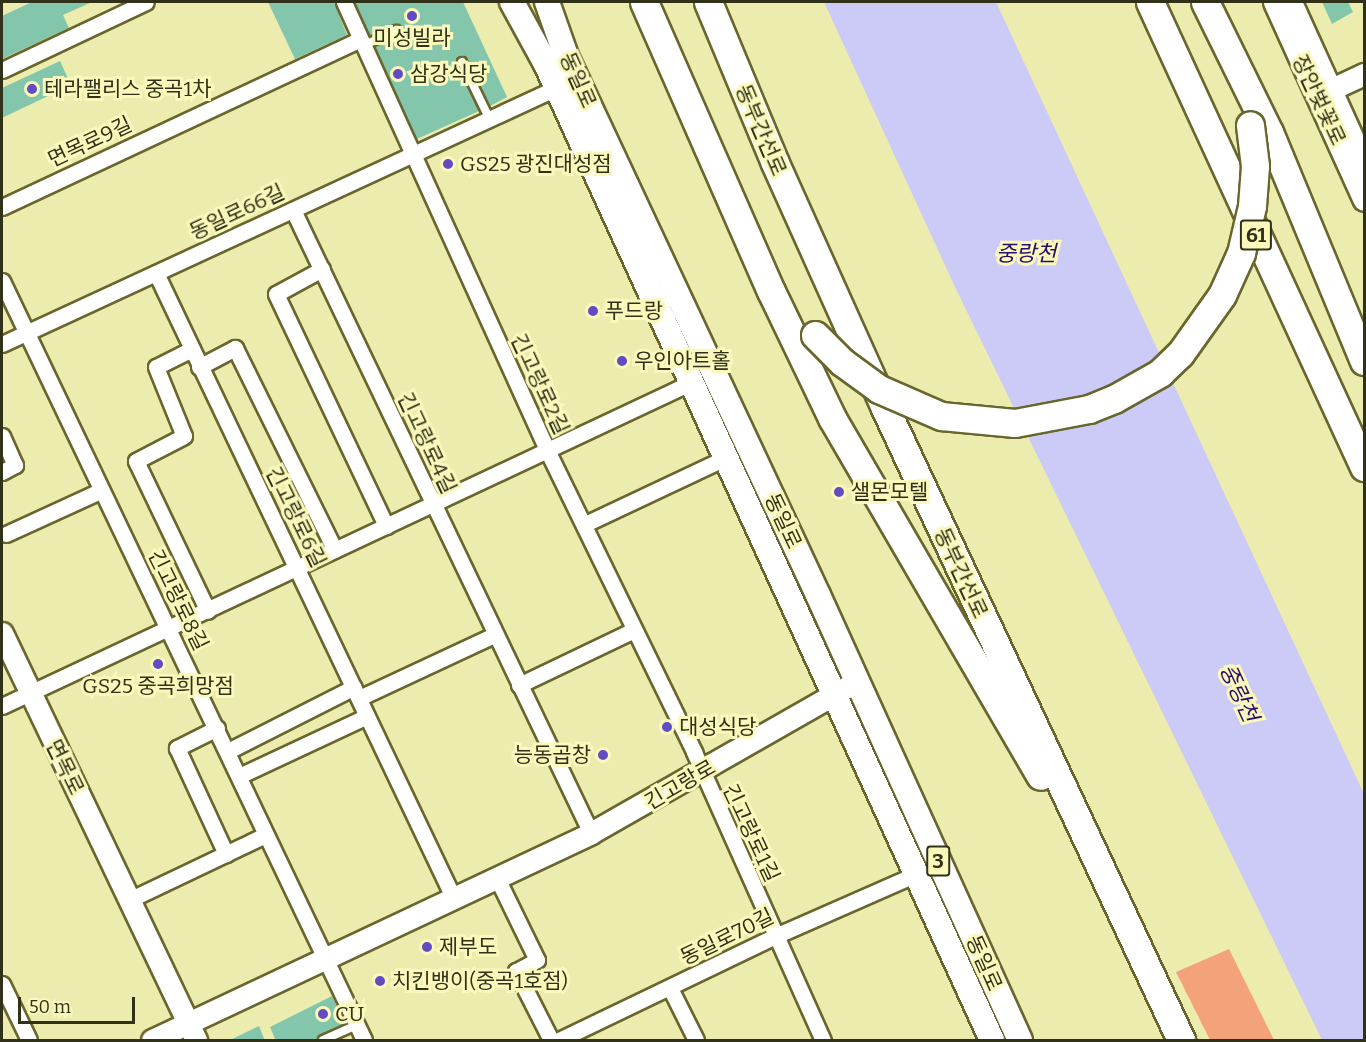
<!DOCTYPE html>
<meta charset="utf-8">
<style>
body{margin:0}
#map{position:relative;width:1366px;height:1042px;overflow:hidden;background:#ececae;font-family:Bitter,"Noto Sans KR",serif}
div>[style]{position:absolute}
.green>*{inset:0;background:#f4a279}
.water>*{inset:0;background:#cccaf6}
.building>*{inset:0;background:#83c6ab}
.roads{filter:drop-shadow(2px 0 #68662d) drop-shadow(-2px 0 #68662d) drop-shadow(0 2px #68662d) drop-shadow(0 -2px #68662d)}
.lane>*{height:8px;margin:-4px;padding:0 4px;transform-origin:4px;border-radius:4px;background:#fff}
.street>*{height:15px;margin:-7.5px;padding:0 7.5px;transform-origin:7.5px;border-radius:7.5px;background:#fff}
.secondary>*{height:21px;margin:-10.5px;padding:0 10.5px;transform-origin:10.5px;border-radius:10.5px;background:#fff}
.primary>*{height:24px;margin:-12px;padding:0 12px;transform-origin:12px;border-radius:12px;background:#fff}
.highway>*{height:27px;margin:-13.5px;padding:0 13.5px;transform-origin:13.5px;border-radius:13.5px;background:#fff}
.bridges{filter:drop-shadow(2px 0 #68662d) drop-shadow(-2px 0 #68662d) drop-shadow(0 2px #68662d) drop-shadow(0 -2px #68662d)}
.highway-bridge>*{height:27px;margin:-13.5px;padding:0 13.5px;transform-origin:13.5px;border-radius:13.5px;background:#fff}
.dots>*{width:16px;height:16px;translate:-50% -50%;box-sizing:border-box;border:3px solid #faf9bb;border-radius:50%}
span{translate:-50% -50%;white-space:nowrap;text-align:center;line-height:1.15;-webkit-text-stroke:6px #faf9bb;paint-order:stroke}
.shield-label span{padding:2px 4px;background:#faf9bb;border:2px solid;border-radius:4px;-webkit-text-stroke-width:0}
.shield-label{font-size:20px;color:#313018;font-weight:700}
.poi-label{font-size:21px;color:#313018}
.left{translate:0 -50%;text-align:left}
.right{translate:-100% -50%;text-align:right}
.street-label{font-size:21px;color:#313018}
.water-label{font-size:22px;color:#2b0d6a;font-style:italic}
.frame{position:absolute;inset:0;border:3px solid #313018;pointer-events:none}
.scale{position:absolute;left:18px;top:997px;width:117px;height:27px;box-sizing:border-box;border:3px solid #313018;border-top:0;padding-left:8px;font-size:18px;line-height:21px;white-space:nowrap;color:#313018;-webkit-text-stroke:4px #faf9bb;paint-order:stroke}
</style>
<div id="map">
<div class="green">
<div style="clip-path:polygon(1229px 949px,1274px 1040px,1210px 1040px,1176px 972px)"></div>
</div>
<div class="water">
<div style="clip-path:polygon(824px 2px,996px 2px,1364px 794px,1364px 1040px,1322px 1040px,955px 287px)"></div>
</div>
<div class="building">
<div style="clip-path:polygon(32px 2px,92px 2px,63px 15px,69px 28px,2px 59px,2px 16px)"></div>
<div style="clip-path:polygon(268px 2px,334px 2px,347px 35px,295px 59px)"></div>
<div style="clip-path:polygon(354px 2px,463px 2px,507px 97px,490px 106px,467px 59px,460px 56px,457px 65px,479px 111px,417px 139px,375px 47px,399px 35px,402px 28px,394px 24px,370px 36px)"></div>
<div style="clip-path:polygon(1322px 2px,1348px 2px,1353px 12px,1332px 24px)"></div>
<div style="clip-path:polygon(60px 61px,71px 85px,2px 118px,2px 88px)"></div>
<div style="clip-path:polygon(332px 996px,345px 1023px,321px 1035px,317px 1041px,276px 1041px,270px 1027px)"></div>
<div style="clip-path:polygon(259px 1026px,265px 1041px,228px 1041px)"></div>
</div>
<div class="roads">
<div class="lane">
<div style="left:363px;top:46px;width:37px;rotate:-26deg"></div>
<div style="left:462px;top:62px;width:64px;rotate:64.2deg"></div>
<div style="left:323px;top:1040px;width:36px;rotate:-24deg"></div>
</div>
<div class="street">
<div style="left:344px;top:2px;width:492px;rotate:65.6deg"></div>
<div style="left:547px;top:450px;width:336px;rotate:64deg"></div>
<div style="left:694px;top:752px;width:316px;rotate:65.9deg"></div>
<div style="left:2px;top:70px;width:159px;rotate:-25.3deg"></div>
<div style="left:2px;top:207px;width:395px;rotate:-25.1deg"></div>
<div style="left:293px;top:210px;width:691px;rotate:64.44deg"></div>
<div style="left:322px;top:269px;width:52px;rotate:151.5deg"></div>
<div style="left:276px;top:294px;width:257px;rotate:64.6deg"></div>
<div style="left:156px;top:273px;width:693px;rotate:64.54deg"></div>
<div style="left:2px;top:281px;width:841px;rotate:64.5deg"></div>
<div style="left:2px;top:344px;width:610px;rotate:-24.8deg"></div>
<div style="left:192px;top:349px;width:40px;rotate:153.4deg"></div>
<div style="left:156px;top:367px;width:74px;rotate:67.9deg"></div>
<div style="left:184px;top:436px;width:54px;rotate:152.5deg"></div>
<div style="left:136px;top:461px;width:166px;rotate:64.4deg"></div>
<div style="left:199px;top:367px;width:41px;rotate:-27.8deg"></div>
<div style="left:235px;top:348px;width:225px;rotate:63.7deg"></div>
<div style="left:2px;top:436px;width:32px;rotate:66deg"></div>
<div style="left:15px;top:465px;width:15px;rotate:152deg"></div>
<div style="left:585px;top:524px;width:155px;rotate:-25.2deg"></div>
<div style="left:6px;top:534px;width:103px;rotate:-24.6deg"></div>
<div style="left:519px;top:685px;width:127px;rotate:-25.6deg"></div>
<div style="left:359px;top:698px;width:149px;rotate:-25deg"></div>
<div style="left:2px;top:706px;width:760px;rotate:-25.15deg"></div>
<div style="left:217px;top:728px;width:45px;rotate:153.4deg"></div>
<div style="left:177px;top:748px;width:117px;rotate:65.2deg"></div>
<div style="left:228px;top:751px;width:141px;rotate:-26.9deg"></div>
<div style="left:239px;top:776px;width:141px;rotate:-25.1deg"></div>
<div style="left:497px;top:878px;width:91px;rotate:64deg"></div>
<div style="left:537px;top:960px;width:24px;rotate:152deg"></div>
<div style="left:516px;top:971px;width:77px;rotate:63.1deg"></div>
<div style="left:129px;top:900px;width:151px;rotate:-25.5deg"></div>
<div style="left:2px;top:984px;width:62px;rotate:64.3deg"></div>
<div style="left:670px;top:988px;width:58px;rotate:63.4deg"></div>
<div style="left:559px;top:1040px;width:240px;rotate:-25.7deg"></div>
<div style="left:775px;top:936px;width:154px;rotate:-23.7deg"></div>
</div>
<div class="secondary">
<div style="left:1274px;top:2px;width:217px;rotate:65.6deg"></div>
<div style="left:1291px;top:2px;width:177px;rotate:65.6deg"></div>
<div style="left:1319px;top:95px;width:50px;rotate:-25deg"></div>
<div style="left:2px;top:633px;width:451px;rotate:64.5deg"></div>
<div style="left:152px;top:1040px;width:485px;rotate:-25.2deg"></div>
<div style="left:591px;top:833px;width:306px;rotate:-29.7deg"></div>
</div>
<div class="primary">
<div style="left:512px;top:2px;width:71px;rotate:61.3deg"></div>
<div style="left:546px;top:64px;width:1073px;rotate:65.44deg"></div>
<div style="left:547px;top:2px;width:57px;rotate:70.6deg"></div>
<div style="left:566px;top:56px;width:595px;rotate:64.94deg"></div>
<div style="left:818px;top:595px;width:489px;rotate:65.6deg"></div>
</div>
<div class="highway">
<div style="left:644px;top:2px;width:316px;rotate:66.3deg"></div>
<div style="left:771px;top:291px;width:141px;rotate:64.3deg"></div>
<div style="left:832px;top:418px;width:414px;rotate:59.8deg"></div>
<div style="left:708px;top:2px;width:174px;rotate:67.4deg"></div>
<div style="left:775px;top:163px;width:269px;rotate:65.8deg"></div>
<div style="left:885px;top:408px;width:698px;rotate:64.9deg"></div>
<div style="left:1150px;top:2px;width:512px;rotate:65.29deg"></div>
<div style="left:1205px;top:2px;width:145px;rotate:63.8deg"></div>
<div style="left:1269px;top:132px;width:248px;rotate:67.5deg"></div>
</div>
</div>
<div class="bridges">
<div class="highway-bridge">
<div style="left:815px;top:335px;width:38px;rotate:45deg"></div>
<div style="left:842px;top:362px;width:46px;rotate:36.1deg"></div>
<div style="left:879px;top:389px;width:68px;rotate:23.5deg"></div>
<div style="left:941px;top:416px;width:74px;rotate:5.4deg"></div>
<div style="left:1015px;top:423px;width:75px;rotate:-10.7deg"></div>
<div style="left:1089px;top:409px;width:27px;rotate:-22deg"></div>
<div style="left:1114px;top:399px;width:53px;rotate:-29.5deg"></div>
<div style="left:1160px;top:373px;width:28px;rotate:-44deg"></div>
<div style="left:1180px;top:354px;width:72px;rotate:-54.6deg"></div>
<div style="left:1222px;top:295px;width:46px;rotate:-65.7deg"></div>
<div style="left:1241px;top:253px;width:48px;rotate:-76.8deg"></div>
<div style="left:1252px;top:206px;width:40px;rotate:-85.7deg"></div>
<div style="left:1255px;top:166px;width:41px;rotate:-97deg"></div>
</div>
</div>
<div class="dots">
<div style="left:412px;top:16px;background:#634bc4"></div>
<div style="left:398px;top:74px;background:#634bc4"></div>
<div style="left:32px;top:89px;background:#634bc4"></div>
<div style="left:448px;top:164px;background:#634bc4"></div>
<div style="left:593px;top:311px;background:#634bc4"></div>
<div style="left:622px;top:361px;background:#634bc4"></div>
<div style="left:839px;top:492px;background:#634bc4"></div>
<div style="left:158px;top:664px;background:#634bc4"></div>
<div style="left:667px;top:727px;background:#634bc4"></div>
<div style="left:603px;top:755px;background:#634bc4"></div>
<div style="left:427px;top:947px;background:#634bc4"></div>
<div style="left:380px;top:981px;background:#634bc4"></div>
<div style="left:323px;top:1014px;background:#634bc4"></div>
</div>
<div class="shield-label">
<span style="left:1256px;top:235px">61</span>
<span style="left:938px;top:861px">3</span>
</div>
<div class="poi-label">
<span style="left:412px;top:38px">미성빌라</span>
<span class="left" style="left:410px;top:74px">삼강식당</span>
<span class="left" style="left:44px;top:89px">테라팰리스 중곡1차</span>
<span class="left" style="left:460px;top:164px">GS25 광진대성점</span>
<span class="left" style="left:605px;top:311px">푸드랑</span>
<span class="left" style="left:634px;top:361px">우인아트홀</span>
<span class="left" style="left:851px;top:492px">샐몬모텔</span>
<span style="left:158px;top:686px">GS25 중곡희망점</span>
<span class="left" style="left:679px;top:727px">대성식당</span>
<span class="right" style="left:591px;top:755px">능동곱창</span>
<span class="left" style="left:439px;top:947px">제부도</span>
<span class="left" style="left:392px;top:981px">치킨뱅이(중곡1호점)</span>
<span class="left" style="left:335px;top:1014px">CU</span>
</div>
<div class="street-label">
<span style="left:578px;top:80px;rotate:66deg">동일로</span>
<span style="left:1319px;top:100px;rotate:65deg">장안벚꽃로</span>
<span style="left:761px;top:130px;rotate:67deg">동부간선로</span>
<span style="left:90px;top:142px;rotate:-25deg">면목로9길</span>
<span style="left:237px;top:212px;rotate:-25deg">동일로66길</span>
<span style="left:540px;top:384px;rotate:65deg">긴고랑로2길</span>
<span style="left:427px;top:443px;rotate:65deg">긴고랑로4길</span>
<span style="left:296px;top:517px;rotate:64deg">긴고랑로6길</span>
<span style="left:783px;top:521px;rotate:65deg">동일로</span>
<span style="left:961px;top:573px;rotate:65deg">동부간선로</span>
<span style="left:178px;top:600px;rotate:64deg">긴고랑로8길</span>
<span style="left:65px;top:767px;rotate:64deg">면목로</span>
<span style="left:680px;top:785px;rotate:-30deg">긴고랑로</span>
<span style="left:751px;top:833px;rotate:65deg">긴고랑로1길</span>
<span style="left:727px;top:937px;rotate:-26deg">동일로70길</span>
<span style="left:984px;top:963px;rotate:66deg">동일로</span>
</div>
<div class="water-label">
<span style="left:1026px;top:254px">중랑천</span>
<span style="left:1239px;top:693px;rotate:65deg">중랑천</span>
</div>
<div class="frame"></div>
<div class="scale">50 m</div>
</div>
